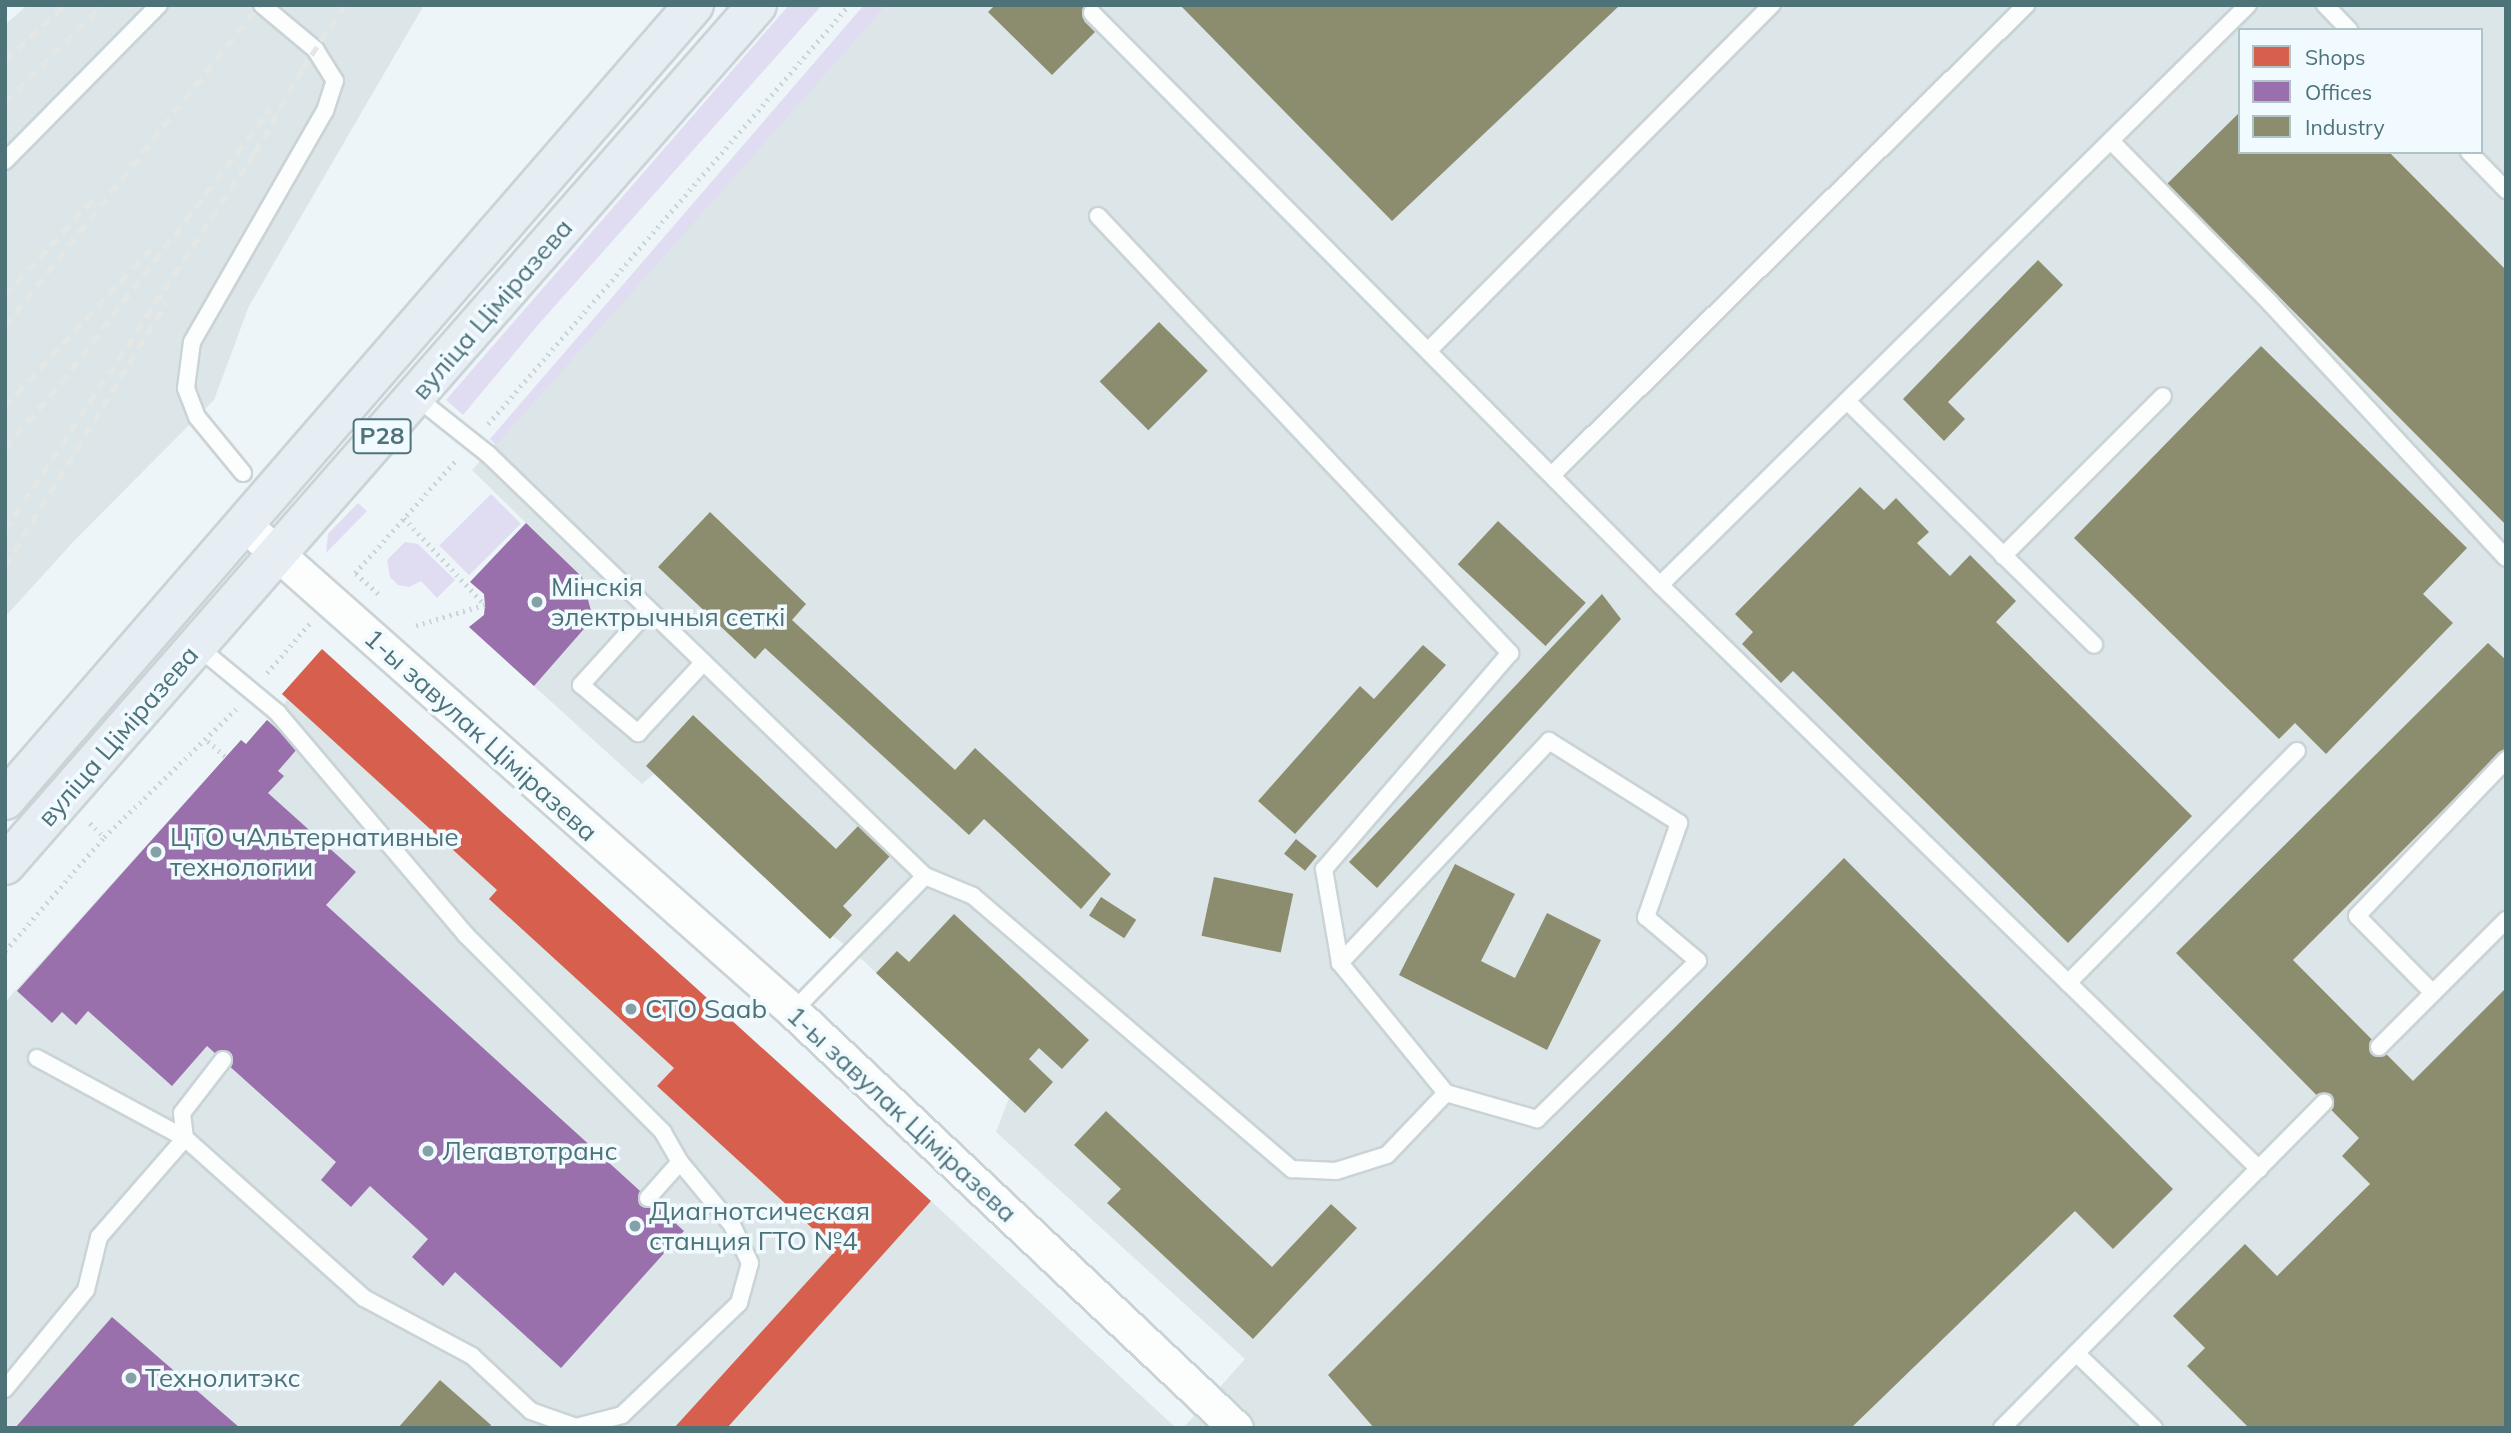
<!DOCTYPE html>
<meta charset="utf-8">
<style>
body{margin:0}
#map{position:relative;width:2511px;height:1433px;overflow:hidden;background:#eef5f9;font-family:Mulish,sans-serif}
div>[style]{position:absolute}
.industrial>*{inset:0;background:#dce6e9}
.green>*{inset:0;background:#e0dcf1;transform-origin:0 0}
.shops>*{inset:0;background:#d6604d}
.offices>*{inset:0;background:#9970ab}
.industry>*{inset:0;background:#8c8c6e;transform-origin:0 0}
.path>*{height:4.5px;margin-top:-2.25px;transform-origin:0;background:repeating-linear-gradient(90deg,#cad5d8 0 2px,transparent 0 7px)}
.roads{filter:drop-shadow(2px 0 #cad3d6) drop-shadow(-2px 0 #cad3d6) drop-shadow(0 2px #cad3d6) drop-shadow(0 -2px #cad3d6)}
.lane>*{height:16px;margin:-8px;padding:0 8px;transform-origin:8px;border-radius:8px;background:#fcfefe}
.street>*{height:33px;margin:-16.5px;padding:0 16.5px;transform-origin:16.5px;border-radius:16.5px;background:#fcfefe}
.primary>*{height:38px;margin:-19px;padding:0 19px;transform-origin:19px;border-radius:19px;background:#e7eef3}
.rail>*{height:5px;margin-top:-2.5px;transform-origin:0;background:repeating-linear-gradient(90deg,#e5e7e4 0 10px,transparent 0 17px)}
.dots>*{width:19px;height:19px;translate:-50% -50%;box-sizing:border-box;border:4px solid #f1faff;border-radius:50%}
span{translate:-50% -50%;white-space:nowrap;text-align:center;line-height:1.15;-webkit-text-stroke:7px #f1faff;paint-order:stroke}
.shield-label span{padding:2px 5px;background:#f1faff;border:2px solid;border-radius:5px;-webkit-text-stroke-width:0}
.shield-label{font-size:24px;color:#4d7379;font-weight:700}
.street-label{font-size:26px;color:#4d7379}
.poi-label{font-size:26px;color:#4d7379}
.left{translate:0 -50%;text-align:left}
.frame{position:absolute;inset:0;border:7px solid #4d7379;pointer-events:none}
.legend{position:absolute;left:2238px;top:28px;width:245px;height:126px;box-sizing:border-box;background:#f1faff;border:2px solid #afc4c9;margin:0;padding:9px 12px;list-style:none;font-size:21px;color:#4d7379}
.legend li{display:flex;align-items:center;gap:14px;height:35px}
.legend b{width:35px;border:2px solid #afc4c9}
</style>
<div id="map">
<div class="industrial">
<div style="clip-path:polygon(27px 5px,424px 5px,249px 306px,214px 400px,74px 541px,5px 617px,5px 25px)"></div>
<div style="clip-path:polygon(evenodd,887px 5px,2506px 5px,2506px 1428px,1183px 1428px,1245px 1359px,996px 1132px,1009px 1098px,853px 951px,833px 936px,830px 939px,654px 774px,642px 784px,469px 627px,484px 615px,485px 605px,484px 594px,470px 582px,526px 523px,472px 470px,887px 5px,2240px 30px,2481px 30px,2481px 152px,2240px 152px,2240px 30px)"></div>
<div style="clip-path:polygon(322px 649px,931px 1201px,1176px 1428px,5px 1428px,5px 1002px,241px 740px,246px 744px,267px 720px,271px 722px,287px 700px,282px 694px)"></div>
</div>
<div class="green">
<div style="clip-path:polygon(789px 5px,822px 5px,537px 326px,463px 415px,446px 400px)"></div>
<div style="clip-path:polygon(864px 5px,887px 5px,496px 445px,490px 439px)"></div>
<div style="left:491px;top:494px;width:42px;height:73px;rotate:45deg"></div>
<div style="clip-path:polygon(358px 503px,367px 511px,326px 553px,328px 534px)"></div>
<div style="clip-path:polygon(405px 542px,418px 544px,455px 580px,437px 598px,421px 581px,409px 587px,398px 585px,390px 577px,387px 560px)"></div>
</div>
<div class="shops">
<div style="clip-path:polygon(322px 649px,931px 1201px,727px 1428px,674px 1428px,836px 1250px,657px 1086px,674px 1068px,489px 899px,497px 890px,282px 694px)"></div>
</div>
<div class="offices">
<div style="clip-path:polygon(526px 523px,582px 577px,591px 611px,590px 622px,534px 686px,469px 627px,484px 615px,485px 605px,484px 594px,470px 582px)"></div>
<div style="clip-path:polygon(267px 720px,298px 748px,278px 771px,284px 776px,268px 793px,356px 872px,326px 905px,684px 1231px,561px 1368px,455px 1272px,443px 1286px,412px 1257px,428px 1239px,370px 1186px,351px 1207px,321px 1180px,336px 1162px,207px 1046px,172px 1086px,88px 1011px,76px 1025px,62px 1012px,52px 1023px,17px 991px,241px 740px,246px 744px)"></div>
<div style="clip-path:polygon(112px 1317px,240px 1428px,15px 1428px)"></div>
</div>
<div class="industry">
<div style="clip-path:polygon(995px 5px,1100px 5px,1084px 21px,1095px 32px,1052px 75px,988px 12px)"></div>
<div style="clip-path:polygon(1180px 5px,1620px 5px,1392px 221px)"></div>
<div style="clip-path:polygon(2240px 112px,2240px 152px,2389px 152px,2506px 270px,2506px 525px,2167px 184px)"></div>
<div style="clip-path:polygon(2038px 260px,2063px 285px,1948px 402px,1965px 419px,1944px 441px,1903px 399px)"></div>
<div style="left:1159px;top:322px;width:69px;height:84px;rotate:45deg"></div>
<div style="clip-path:polygon(2261px 346px,2467px 548px,2423px 594px,2453px 623px,2326px 754px,2295px 723px,2279px 739px,2074px 538px)"></div>
<div style="clip-path:polygon(1860px 487px,1884px 510px,1896px 498px,1929px 532px,1917px 543px,1950px 576px,1970px 555px,2016px 601px,1996px 622px,2192px 816px,2068px 943px,1793px 671px,1781px 683px,1742px 644px,1753px 632px,1735px 614px)"></div>
<div style="clip-path:polygon(710px 512px,806px 604px,792px 620px,955px 770px,975px 748px,1111px 874px,1081px 909px,984px 819px,969px 835px,765px 648px,755px 659px,658px 567px)"></div>
<div style="left:1498px;top:521px;width:120px;height:59px;rotate:43deg"></div>
<div style="clip-path:polygon(1602px 594px,1621px 619px,1377px 888px,1349px 862px)"></div>
<div style="clip-path:polygon(2488px 643px,2506px 660px,2506px 747px,2293px 960px,2413px 1081px,2506px 988px,2506px 1428px,2249px 1428px,2187px 1366px,2205px 1348px,2173px 1316px,2245px 1244px,2277px 1276px,2370px 1184px,2342px 1156px,2359px 1138px,2176px 953px)"></div>
<div style="clip-path:polygon(1423px 645px,1446px 665px,1295px 834px,1258px 801px,1360px 686px,1374px 699px)"></div>
<div style="clip-path:polygon(693px 715px,836px 849px,860px 824px,892px 854px,843px 906px,852px 915px,830px 939px,646px 766px)"></div>
<div style="left:1296px;top:839px;width:27px;height:19px;rotate:39deg"></div>
<div style="clip-path:polygon(1844px 858px,2173px 1189px,2113px 1249px,2075px 1211px,1851px 1428px,1374px 1428px,1328px 1375px)"></div>
<div style="clip-path:polygon(1455px 864px,1515px 894px,1481px 961px,1515px 978px,1547px 913px,1601px 940px,1547px 1050px,1399px 975px)"></div>
<div style="left:1214px;top:877px;width:81px;height:60px;rotate:12deg"></div>
<div style="left:1101px;top:897px;width:42px;height:22px;rotate:33deg"></div>
<div style="clip-path:polygon(954px 914px,1089px 1040px,1062px 1069px,1039px 1048px,1029px 1059px,1053px 1082px,1025px 1113px,876px 973px,897px 951px,909px 962px)"></div>
<div style="clip-path:polygon(1106px 1111px,1272px 1267px,1331px 1204px,1357px 1228px,1253px 1339px,1107px 1203px,1121px 1189px,1074px 1145px)"></div>
<div style="clip-path:polygon(440px 1380px,491px 1425px,489px 1428px,398px 1428px)"></div>
</div>
<div class="path">
<div style="left:488px;top:424px;width:553px;rotate:-49.25deg"></div>
<div style="left:404px;top:518px;width:119px;rotate:47deg"></div>
<div style="left:485px;top:605px;width:75px;rotate:163deg"></div>
<div style="left:378px;top:594px;width:31px;rotate:-138deg"></div>
<div style="left:355px;top:573px;width:152px;rotate:-48.2deg"></div>
<div style="left:267px;top:673px;width:65px;rotate:-49.4deg"></div>
<div style="left:208px;top:741px;width:24px;rotate:42deg"></div>
<div style="left:90px;top:823px;width:20px;rotate:45deg"></div>
<div style="left:5px;top:951px;width:151px;rotate:-49deg"></div>
<div style="left:104px;top:837px;width:184px;rotate:-44.1deg"></div>
</div>
<div class="roads">
<div class="lane">
<div style="left:2325px;top:5px;width:35px;rotate:46deg"></div>
<div style="left:1092px;top:13px;width:806px;rotate:45.2deg"></div>
<div style="left:1660px;top:585px;width:837px;rotate:44.27deg"></div>
<div style="left:2111px;top:141px;width:227px;rotate:45.5deg"></div>
<div style="left:2270px;top:303px;width:347px;rotate:47.2deg"></div>
<div style="left:2469px;top:152px;width:53px;rotate:45.8deg"></div>
<div style="left:5px;top:161px;width:219px;rotate:-45.4deg"></div>
<div style="left:1098px;top:216px;width:601px;rotate:46.69deg"></div>
<div style="left:1510px;top:653px;width:285px;rotate:130.7deg"></div>
<div style="left:1324px;top:869px;width:95px;rotate:80.3deg"></div>
<div style="left:1428px;top:351px;width:488px;rotate:-45.2deg"></div>
<div style="left:416px;top:397px;width:92px;rotate:38.4deg"></div>
<div style="left:488px;top:454px;width:607px;rotate:44deg"></div>
<div style="left:925px;top:876px;width:52px;rotate:22.6deg"></div>
<div style="left:973px;top:896px;width:420px;rotate:40.6deg"></div>
<div style="left:1292px;top:1169px;width:44px;rotate:2.6deg"></div>
<div style="left:1336px;top:1171px;width:53px;rotate:-17.4deg"></div>
<div style="left:1387px;top:1155px;width:86px;rotate:-46.4deg"></div>
<div style="left:1446px;top:1093px;width:168px;rotate:-129.2deg"></div>
<div style="left:1340px;top:963px;width:305px;rotate:-46.7deg"></div>
<div style="left:1549px;top:741px;width:154px;rotate:32.2deg"></div>
<div style="left:1679px;top:823px;width:100px;rotate:109.3deg"></div>
<div style="left:1646px;top:917px;width:68px;rotate:40.2deg"></div>
<div style="left:1698px;top:961px;width:226px;rotate:135.5deg"></div>
<div style="left:1537px;top:1119px;width:95px;rotate:-164.1deg"></div>
<div style="left:1847px;top:401px;width:347px;rotate:44.6deg"></div>
<div style="left:243px;top:473px;width:72px;rotate:-129.4deg"></div>
<div style="left:197px;top:417px;width:31px;rotate:-111deg"></div>
<div style="left:186px;top:388px;width:46px;rotate:-82.6deg"></div>
<div style="left:192px;top:342px;width:267px;rotate:-60.1deg"></div>
<div style="left:325px;top:111px;width:32px;rotate:-72deg"></div>
<div style="left:335px;top:81px;width:36px;rotate:-122deg"></div>
<div style="left:316px;top:50px;width:70px;rotate:-140.2deg"></div>
<div style="left:1552px;top:475px;width:668px;rotate:-44.76deg"></div>
<div style="left:2003px;top:556px;width:226px;rotate:-45deg"></div>
<div style="left:1660px;top:585px;width:826px;rotate:-44.61deg"></div>
<div style="left:648px;top:611px;width:100px;rotate:132.2deg"></div>
<div style="left:581px;top:685px;width:75px;rotate:40.1deg"></div>
<div style="left:638px;top:733px;width:96px;rotate:-47.1deg"></div>
<div style="left:2068px;top:983px;width:326px;rotate:-45.4deg"></div>
<div style="left:2433px;top:993px;width:108px;rotate:-134.6deg"></div>
<div style="left:2357px;top:916px;width:216px;rotate:-46.3deg"></div>
<div style="left:793px;top:1011px;width:189px;rotate:-45.6deg"></div>
<div style="left:2379px;top:1047px;width:180px;rotate:-45deg"></div>
<div style="left:37px;top:1058px;width:168px;rotate:28.4deg"></div>
<div style="left:185px;top:1138px;width:240px;rotate:41.8deg"></div>
<div style="left:364px;top:1298px;width:123px;rotate:28.2deg"></div>
<div style="left:472px;top:1356px;width:81px;rotate:43deg"></div>
<div style="left:531px;top:1411px;width:48px;rotate:19.6deg"></div>
<div style="left:576px;top:1427px;width:48px;rotate:-14.6deg"></div>
<div style="left:622px;top:1415px;width:162px;rotate:-43.7deg"></div>
<div style="left:739px;top:1303px;width:41px;rotate:-74.6deg"></div>
<div style="left:750px;top:1263px;width:42px;rotate:-115.3deg"></div>
<div style="left:732px;top:1225px;width:82px;rotate:-129.5deg"></div>
<div style="left:680px;top:1162px;width:34px;rotate:-120deg"></div>
<div style="left:663px;top:1132px;width:279px;rotate:-135deg"></div>
<div style="left:466px;top:935px;width:291px;rotate:-130.3deg"></div>
<div style="left:278px;top:713px;width:105px;rotate:-140.4deg"></div>
<div style="left:648px;top:1198px;width:48px;rotate:-48.4deg"></div>
<div style="left:2076px;top:1353px;width:108px;rotate:43.9deg"></div>
<div style="left:5px;top:1389px;width:128px;rotate:-50.7deg"></div>
<div style="left:86px;top:1290px;width:55px;rotate:-76.2deg"></div>
<div style="left:99px;top:1237px;width:131px;rotate:-49deg"></div>
<div style="left:185px;top:1138px;width:25px;rotate:-97deg"></div>
<div style="left:182px;top:1113px;width:67px;rotate:-52.3deg"></div>
<div style="left:2002px;top:1428px;width:458px;rotate:-45.3deg"></div>
</div>
<div class="street">
<div style="left:245px;top:525px;width:732px;rotate:41.57deg"></div>
<div style="left:793px;top:1011px;width:608px;rotate:43.27deg"></div>
</div>
<div class="primary">
<div style="left:5px;top:800px;width:1052px;rotate:-49.09deg"></div>
<div style="left:5px;top:865px;width:1142px;rotate:-48.83deg"></div>
</div>
</div>
<div class="rail">
<div style="left:5px;top:60px;width:81px;rotate:-42.5deg"></div>
<div style="left:5px;top:102px;width:137px;rotate:-45deg"></div>
<div style="left:5px;top:295px;width:129px;rotate:-47.2deg"></div>
<div style="left:5px;top:326px;width:409px;rotate:-51.6deg"></div>
<div style="left:5px;top:406px;width:222px;rotate:-47.2deg"></div>
<div style="left:5px;top:448px;width:86px;rotate:-49.3deg"></div>
<div style="left:61px;top:383px;width:344px;rotate:-52.6deg"></div>
<div style="left:5px;top:530px;width:452px;rotate:-56.5deg"></div>
<div style="left:255px;top:153px;width:96px;rotate:-60.8deg"></div>
<div style="left:302px;top:69px;width:77px;rotate:-56.1deg"></div>
<div style="left:5px;top:566px;width:308px;rotate:-58.5deg"></div>
</div>
<div class="dots">
<div style="left:537px;top:602px;background:#85a0a6"></div>
<div style="left:156px;top:852px;background:#85a0a6"></div>
<div style="left:631px;top:1009px;background:#85a0a6"></div>
<div style="left:428px;top:1151px;background:#85a0a6"></div>
<div style="left:635px;top:1226px;background:#85a0a6"></div>
<div style="left:131px;top:1378px;background:#85a0a6"></div>
</div>
<div class="shield-label">
<span style="left:382px;top:436px">Р28</span>
</div>
<div class="street-label">
<span style="left:492px;top:309px;rotate:-49deg">вуліца Ціміразева</span>
<span style="left:481px;top:735px;rotate:42deg">1-ы завулак Ціміразева</span>
<span style="left:118px;top:736px;rotate:-49deg">вуліца Ціміразева</span>
<span style="left:902px;top:1114px;rotate:43deg">1-ы завулак Ціміразева</span>
</div>
<div class="poi-label">
<span class="left" style="left:551px;top:602px">Мінскія<br>электрычныя сеткі</span>
<span class="left" style="left:170px;top:852px">ЦТО чАльтернативные<br>технологии</span>
<span class="left" style="left:645px;top:1009px">СТО Saab</span>
<span class="left" style="left:442px;top:1151px">Легавтотранс</span>
<span class="left" style="left:649px;top:1226px">Диагнотсическая<br>станция ГТО №4</span>
<span class="left" style="left:145px;top:1378px">Технолитэкс</span>
</div>
<div class="frame"></div>
<ul class="legend">
<li><b style="height:19px;background:#d6604d"></b>Shops</li>
<li><b style="height:19px;background:#9970ab"></b>Offices</li>
<li><b style="height:19px;background:#8c8c6e"></b>Industry</li>
</ul>
</div>
